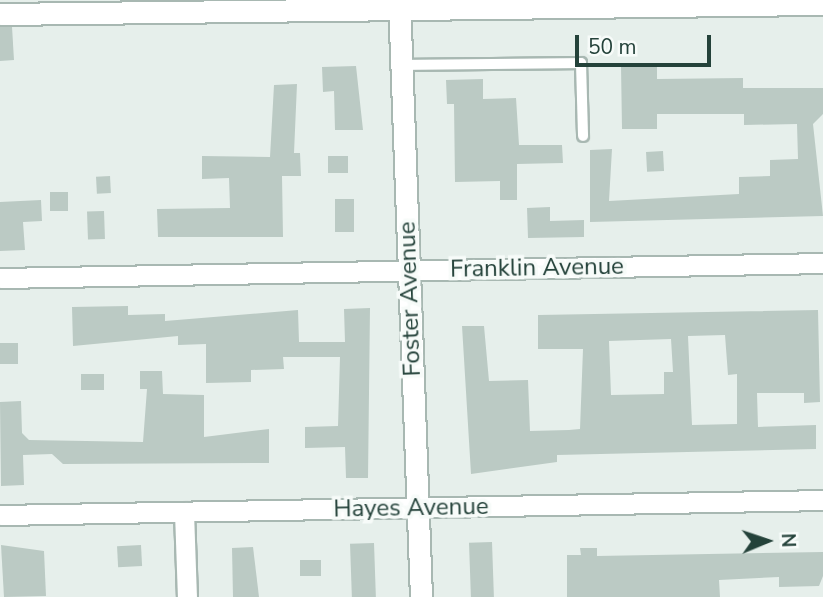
<!DOCTYPE html>
<style>
body{margin:0}
#map{position:relative;width:823px;height:597px;overflow:hidden;background:#e6efeb;font-family:"Nunito Sans",sans-serif}
div>[style]{position:absolute}
.building>*{inset:0;background:#bbcac4;transform-origin:0 0}
.roads{filter:drop-shadow(2px 0 #a8b8b2) drop-shadow(-2px 0 #a8b8b2) drop-shadow(0 2px #a8b8b2) drop-shadow(0 -2px #a8b8b2)}
.lane>*{height:10px;margin:-5px;padding:0 5px;transform-origin:5px;border-radius:5px;background:#fff}
.street>*{height:19px;margin:-9.5px;padding:0 9.5px;transform-origin:9.5px;border-radius:9.5px;background:#fff}
.secondary>*{height:21px;margin:-10.5px;padding:0 10.5px;transform-origin:10.5px;border-radius:10.5px;background:#fff}
span{translate:-50% -50%;white-space:nowrap;text-align:center;line-height:1.15;-webkit-text-stroke:7px #f7fbf9;paint-order:stroke}
.street-label{font-size:24px;color:#24423a}
.north{position:absolute;left:732px;top:506px;width:70px;height:70px;-webkit-text-stroke:5px #f7fbf9;paint-order:stroke;rotate:88deg;font-size:19px;font-weight:700;line-height:28px;text-align:center;color:#24423a}
.north::after{content:'';display:block;margin:auto;width:24px;height:32px;background:#24423a;clip-path:polygon(50% 0,100% 100%,50% 72%,0 100%)}
.scale{position:absolute;left:575px;top:35px;width:136px;height:32px;box-sizing:border-box;border:4px solid #24423a;border-top:0;padding-left:9px;font-size:21px;line-height:24px;white-space:nowrap;color:#24423a;-webkit-text-stroke:5px #f7fbf9;paint-order:stroke}
</style>
<div id="map">
<div class="building">
<div style="clip-path:polygon(0 27px,12px 27px,14px 60px,0 61px)"></div>
<div style="clip-path:polygon(356px 66px,363px 130px,335px 130px,334px 91px,323px 92px,322px 67px)"></div>
<div style="clip-path:polygon(621px 66px,657px 66px,657px 79px,743px 78px,743px 88px,823px 88px,823px 114px,813px 124px,823px 216px,590px 222px,590px 150px,612px 149px,609px 201px,739px 194px,739px 177px,770px 176px,770px 160px,798px 159px,797px 124px,744px 125px,744px 114px,657px 114px,657px 129px,622px 129px)"></div>
<div style="clip-path:polygon(483px 79px,483px 99px,516px 98px,519px 145px,562px 145px,563px 163px,517px 164px,517px 200px,500px 200px,500px 181px,455px 182px,454px 104px,447px 104px,446px 80px)"></div>
<div style="clip-path:polygon(297px 84px,294px 153px,300px 153px,301px 176px,282px 176px,283px 237px,158px 237px,157px 209px,230px 208px,229px 178px,202px 179px,202px 156px,270px 157px,274px 85px)"></div>
<div style="left:663px;top:151px;width:20px;height:17px;rotate:87deg"></div>
<div style="left:348px;top:156px;width:17px;height:20px;rotate:90deg"></div>
<div style="left:110px;top:176px;width:17px;height:14px;rotate:87deg"></div>
<div style="left:68px;top:192px;width:19px;height:18px;rotate:90deg"></div>
<div style="left:335px;top:199px;width:19px;height:33px"></div>
<div style="clip-path:polygon(41px 200px,42px 221px,23px 222px,25px 250px,0 251px,0 202px)"></div>
<div style="clip-path:polygon(550px 207px,550px 221px,584px 220px,584px 237px,528px 238px,527px 208px)"></div>
<div style="left:104px;top:211px;width:28px;height:17px;rotate:88deg"></div>
<div style="clip-path:polygon(128px 306px,128px 315px,165px 314px,165px 321px,298px 310px,299px 342px,345px 342px,344px 309px,370px 308px,368px 478px,346px 478px,345px 447px,305px 448px,305px 427px,338px 426px,340px 357px,283px 357px,284px 369px,251px 370px,251px 382px,206px 383px,206px 344px,178px 345px,178px 336px,73px 346px,72px 307px)"></div>
<div style="clip-path:polygon(evenodd,818px 310px,820px 402px,804px 403px,804px 393px,757px 393px,758px 427px,816px 425px,816px 449px,557px 455px,557px 462px,471px 474px,462px 326px,484px 326px,489px 381px,528px 380px,530px 431px,569px 430px,580px 429px,583px 349px,538px 349px,538px 315px,818px 310px,725px 335px,728px 375px,737px 374px,737px 424px,692px 425px,688px 336px,725px 335px,818px 310px,671px 339px,673px 372px,664px 372px,664px 394px,611px 395px,609px 341px,671px 339px)"></div>
<div style="left:0;top:343px;width:18px;height:21px"></div>
<div style="clip-path:polygon(140px 371px,162px 371px,163px 394px,204px 395px,204px 437px,269px 429px,269px 463px,63px 464px,52px 454px,23px 455px,24px 485px,1px 486px,0 402px,21px 401px,22px 433px,29px 440px,143px 442px,147px 389px,140px 389px)"></div>
<div style="left:104px;top:374px;width:16px;height:23px;rotate:90deg"></div>
<div style="left:492px;top:542px;width:55px;height:23px;rotate:88deg"></div>
<div style="left:374px;top:543px;width:54px;height:24px;rotate:88deg"></div>
<div style="clip-path:polygon(1px 545px,44px 551px,46px 596px,4px 597px)"></div>
<div style="left:141px;top:545px;width:21px;height:24px;rotate:87deg"></div>
<div style="clip-path:polygon(253px 547px,259px 597px,233px 597px,232px 548px)"></div>
<div style="clip-path:polygon(580px 548px,597px 548px,597px 556px,823px 552px,823px 576px,819px 586px,779px 587px,779px 577px,719px 580px,720px 597px,567px 597px,567px 555px,581px 555px)"></div>
<div style="left:321px;top:560px;width:16px;height:21px;rotate:90deg"></div>
</div>
<div class="roads">
<div class="lane">
<div style="left:402px;top:65px;width:179px;rotate:-0.6deg"></div>
<div style="left:581px;top:63px;width:73px;rotate:88.4deg"></div>
</div>
<div class="street">
<div style="left:0;top:278px;width:823px;rotate:-1.04deg"></div>
<div style="left:184px;top:512px;width:85px;rotate:88deg"></div>
<div style="left:0;top:515px;width:823px;rotate:-1.04deg"></div>
</div>
<div class="secondary">
<div style="left:399px;top:0;width:597px;rotate:87.89deg"></div>
<div style="left:0;top:14px;width:823px;rotate:-0.7deg"></div>
</div>
</div>
<div class="street-label">
<span style="left:537px;top:268px;rotate:-1deg">Franklin Avenue</span>
<span style="left:410px;top:299px;rotate:-92deg">Foster Avenue</span>
<span style="left:411px;top:508px;rotate:-1deg">Hayes Avenue</span>
</div>
<div class="north">N</div>
<div class="scale">50 m</div>
</div>
